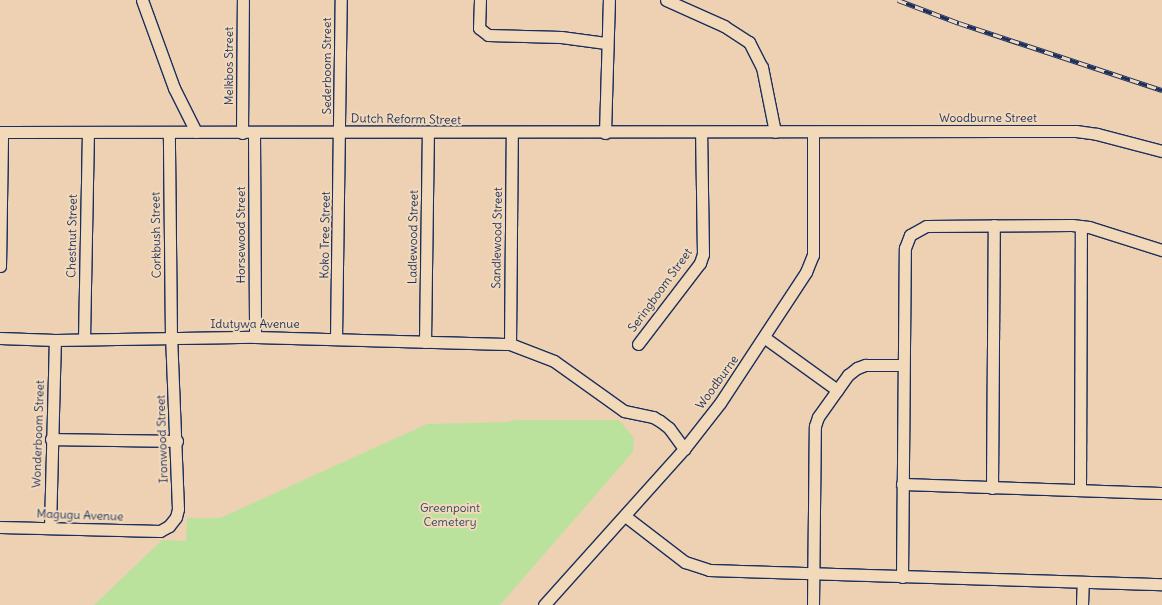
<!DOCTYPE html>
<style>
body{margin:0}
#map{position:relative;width:1162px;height:605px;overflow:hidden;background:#eed1b2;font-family:Delius,sans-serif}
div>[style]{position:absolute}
.green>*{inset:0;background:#bbe29d}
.roads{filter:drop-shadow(1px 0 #1b2f5e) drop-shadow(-1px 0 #1b2f5e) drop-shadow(0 1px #1b2f5e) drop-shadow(0 -1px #1b2f5e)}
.street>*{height:11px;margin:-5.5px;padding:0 5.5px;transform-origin:5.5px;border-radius:5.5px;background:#f2d9ba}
.rail>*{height:5px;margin-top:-2.5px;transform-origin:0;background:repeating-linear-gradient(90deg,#f2d9ba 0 9px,#1b2f5e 0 18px);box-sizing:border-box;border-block:1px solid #1b2f5e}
span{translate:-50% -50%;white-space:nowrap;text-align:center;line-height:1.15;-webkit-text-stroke:4px #f2d9ba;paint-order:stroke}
.street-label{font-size:12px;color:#1b2f5e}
.park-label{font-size:12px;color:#334a67}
</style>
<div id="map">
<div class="green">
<div style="clip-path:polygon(515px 420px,619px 420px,634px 438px,633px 452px,500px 605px,94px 605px,162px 540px,186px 541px,187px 518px,220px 518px,427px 424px,507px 422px)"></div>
</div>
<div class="roads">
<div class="street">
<div style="left:142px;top:0;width:94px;rotate:70deg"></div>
<div style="left:174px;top:88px;width:49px;rotate:63.4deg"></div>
<div style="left:480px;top:0;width:28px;rotate:92deg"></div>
<div style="left:479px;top:28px;width:11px;rotate:38deg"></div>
<div style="left:488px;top:35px;width:73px;rotate:1.6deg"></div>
<div style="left:561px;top:37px;width:45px;rotate:7.6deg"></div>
<div style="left:666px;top:0;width:64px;rotate:24.1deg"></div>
<div style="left:724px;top:26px;width:30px;rotate:33deg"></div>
<div style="left:749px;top:42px;width:28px;rotate:63deg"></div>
<div style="left:762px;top:67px;width:66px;rotate:78.7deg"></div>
<div style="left:0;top:132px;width:1076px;rotate:-0.05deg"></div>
<div style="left:1076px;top:131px;width:21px;rotate:8deg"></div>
<div style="left:1097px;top:134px;width:67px;rotate:14.7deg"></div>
<div style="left:254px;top:132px;width:205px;rotate:89.7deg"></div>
<div style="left:242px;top:133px;width:133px;rotate:-89.6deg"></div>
<div style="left:605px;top:133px;width:133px;rotate:-88.3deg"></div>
<div style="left:0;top:266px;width:134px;rotate:-89.1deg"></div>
<div style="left:0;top:338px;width:55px;rotate:2.1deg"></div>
<div style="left:55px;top:340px;width:200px;rotate:-0.9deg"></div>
<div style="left:255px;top:337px;width:255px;rotate:1.6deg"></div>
<div style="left:510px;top:344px;width:47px;rotate:21.1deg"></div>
<div style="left:554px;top:361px;width:86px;rotate:35.5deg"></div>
<div style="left:624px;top:411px;width:30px;rotate:12deg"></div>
<div style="left:653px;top:417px;width:8px;rotate:30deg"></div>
<div style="left:660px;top:421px;width:11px;rotate:38deg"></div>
<div style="left:669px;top:428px;width:26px;rotate:54deg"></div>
<div style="left:765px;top:338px;width:89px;rotate:35.8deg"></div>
<div style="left:84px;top:339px;width:206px;rotate:-88.9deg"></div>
<div style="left:336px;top:339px;width:339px;rotate:-89.2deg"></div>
<div style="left:425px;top:342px;width:209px;rotate:-89.2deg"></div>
<div style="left:510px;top:344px;width:211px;rotate:-89.5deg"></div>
<div style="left:638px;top:344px;width:102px;rotate:-52.6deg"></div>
<div style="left:700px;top:263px;width:9px;rotate:-72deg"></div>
<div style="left:703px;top:254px;width:121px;rotate:-90.9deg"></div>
<div style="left:51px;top:439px;width:126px;rotate:0.9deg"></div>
<div style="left:902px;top:484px;width:260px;rotate:2deg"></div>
<div style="left:992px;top:488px;width:263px;rotate:-89.6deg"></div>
<div style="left:1080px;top:490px;width:264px;rotate:-89.8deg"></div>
<div style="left:625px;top:516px;width:76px;rotate:37.5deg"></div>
<div style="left:685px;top:562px;width:25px;rotate:18deg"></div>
<div style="left:709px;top:570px;width:453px;rotate:1.8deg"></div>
<div style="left:0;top:527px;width:160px;rotate:1.4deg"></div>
<div style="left:160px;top:531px;width:10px;rotate:-29deg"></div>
<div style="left:169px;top:526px;width:11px;rotate:-52deg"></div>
<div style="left:176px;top:517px;width:8px;rotate:-76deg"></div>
<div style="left:178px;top:509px;width:171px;rotate:-92.3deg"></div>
<div style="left:171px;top:338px;width:206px;rotate:-90.6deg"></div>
<div style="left:50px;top:528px;width:188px;rotate:-88.5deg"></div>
<div style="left:902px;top:577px;width:329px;rotate:-89.5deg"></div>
<div style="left:905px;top:248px;width:14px;rotate:-69deg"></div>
<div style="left:910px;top:235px;width:18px;rotate:-29deg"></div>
<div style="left:926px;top:226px;width:146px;rotate:-0.4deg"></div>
<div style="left:1072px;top:225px;width:17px;rotate:7deg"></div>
<div style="left:1089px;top:227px;width:77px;rotate:17.5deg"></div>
<div style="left:544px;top:605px;width:210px;rotate:-48.1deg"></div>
<div style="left:684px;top:449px;width:58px;rotate:-52deg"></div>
<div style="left:720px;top:403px;width:157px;rotate:-56.7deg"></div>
<div style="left:806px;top:272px;width:18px;rotate:-68deg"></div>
<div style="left:813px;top:255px;width:123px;rotate:-90deg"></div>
<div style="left:813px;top:605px;width:179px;rotate:-89.4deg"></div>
<div style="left:815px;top:426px;width:9px;rotate:-72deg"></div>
<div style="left:818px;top:417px;width:52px;rotate:-54.5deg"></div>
<div style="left:848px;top:375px;width:11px;rotate:-38deg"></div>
<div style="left:857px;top:368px;width:9px;rotate:-21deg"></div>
<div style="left:865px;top:365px;width:37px"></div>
<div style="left:1082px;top:605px;width:23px;rotate:-88deg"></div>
</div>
</div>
<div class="rail">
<div style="left:898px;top:0;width:65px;rotate:20.7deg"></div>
<div style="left:959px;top:23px;width:214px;rotate:18.3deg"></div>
</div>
<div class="street-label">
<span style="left:229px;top:66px;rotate:-90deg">Melkbos Street</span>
<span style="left:327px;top:66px;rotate:-90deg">Sederboom Street</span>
<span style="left:988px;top:118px">Woodburne Street</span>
<span style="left:406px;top:119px;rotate:1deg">Dutch Reform Street</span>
<span style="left:156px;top:235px;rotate:-91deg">Corkbush Street</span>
<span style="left:241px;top:235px;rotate:-90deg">Horsewood Street</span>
<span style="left:325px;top:235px;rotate:-89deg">Koko Tree Street</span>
<span style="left:72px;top:236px;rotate:-89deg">Chestnut Street</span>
<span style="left:413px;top:237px;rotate:-89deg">Ladlewood Street</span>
<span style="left:497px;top:238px;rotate:-89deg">Sandlewood Street</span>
<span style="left:660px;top:290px;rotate:-54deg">Seringboom Street</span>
<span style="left:255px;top:324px">Idutywa Avenue</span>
<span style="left:717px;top:382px;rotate:-54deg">Woodburne</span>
<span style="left:38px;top:434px;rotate:-88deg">Wonderboom Street</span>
<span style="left:162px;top:439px;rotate:-92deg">Ironwood Street</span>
<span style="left:80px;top:515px;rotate:2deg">Magugu Avenue</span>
</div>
<div class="park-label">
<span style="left:450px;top:515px">Greenpoint<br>Cemetery</span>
</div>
</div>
